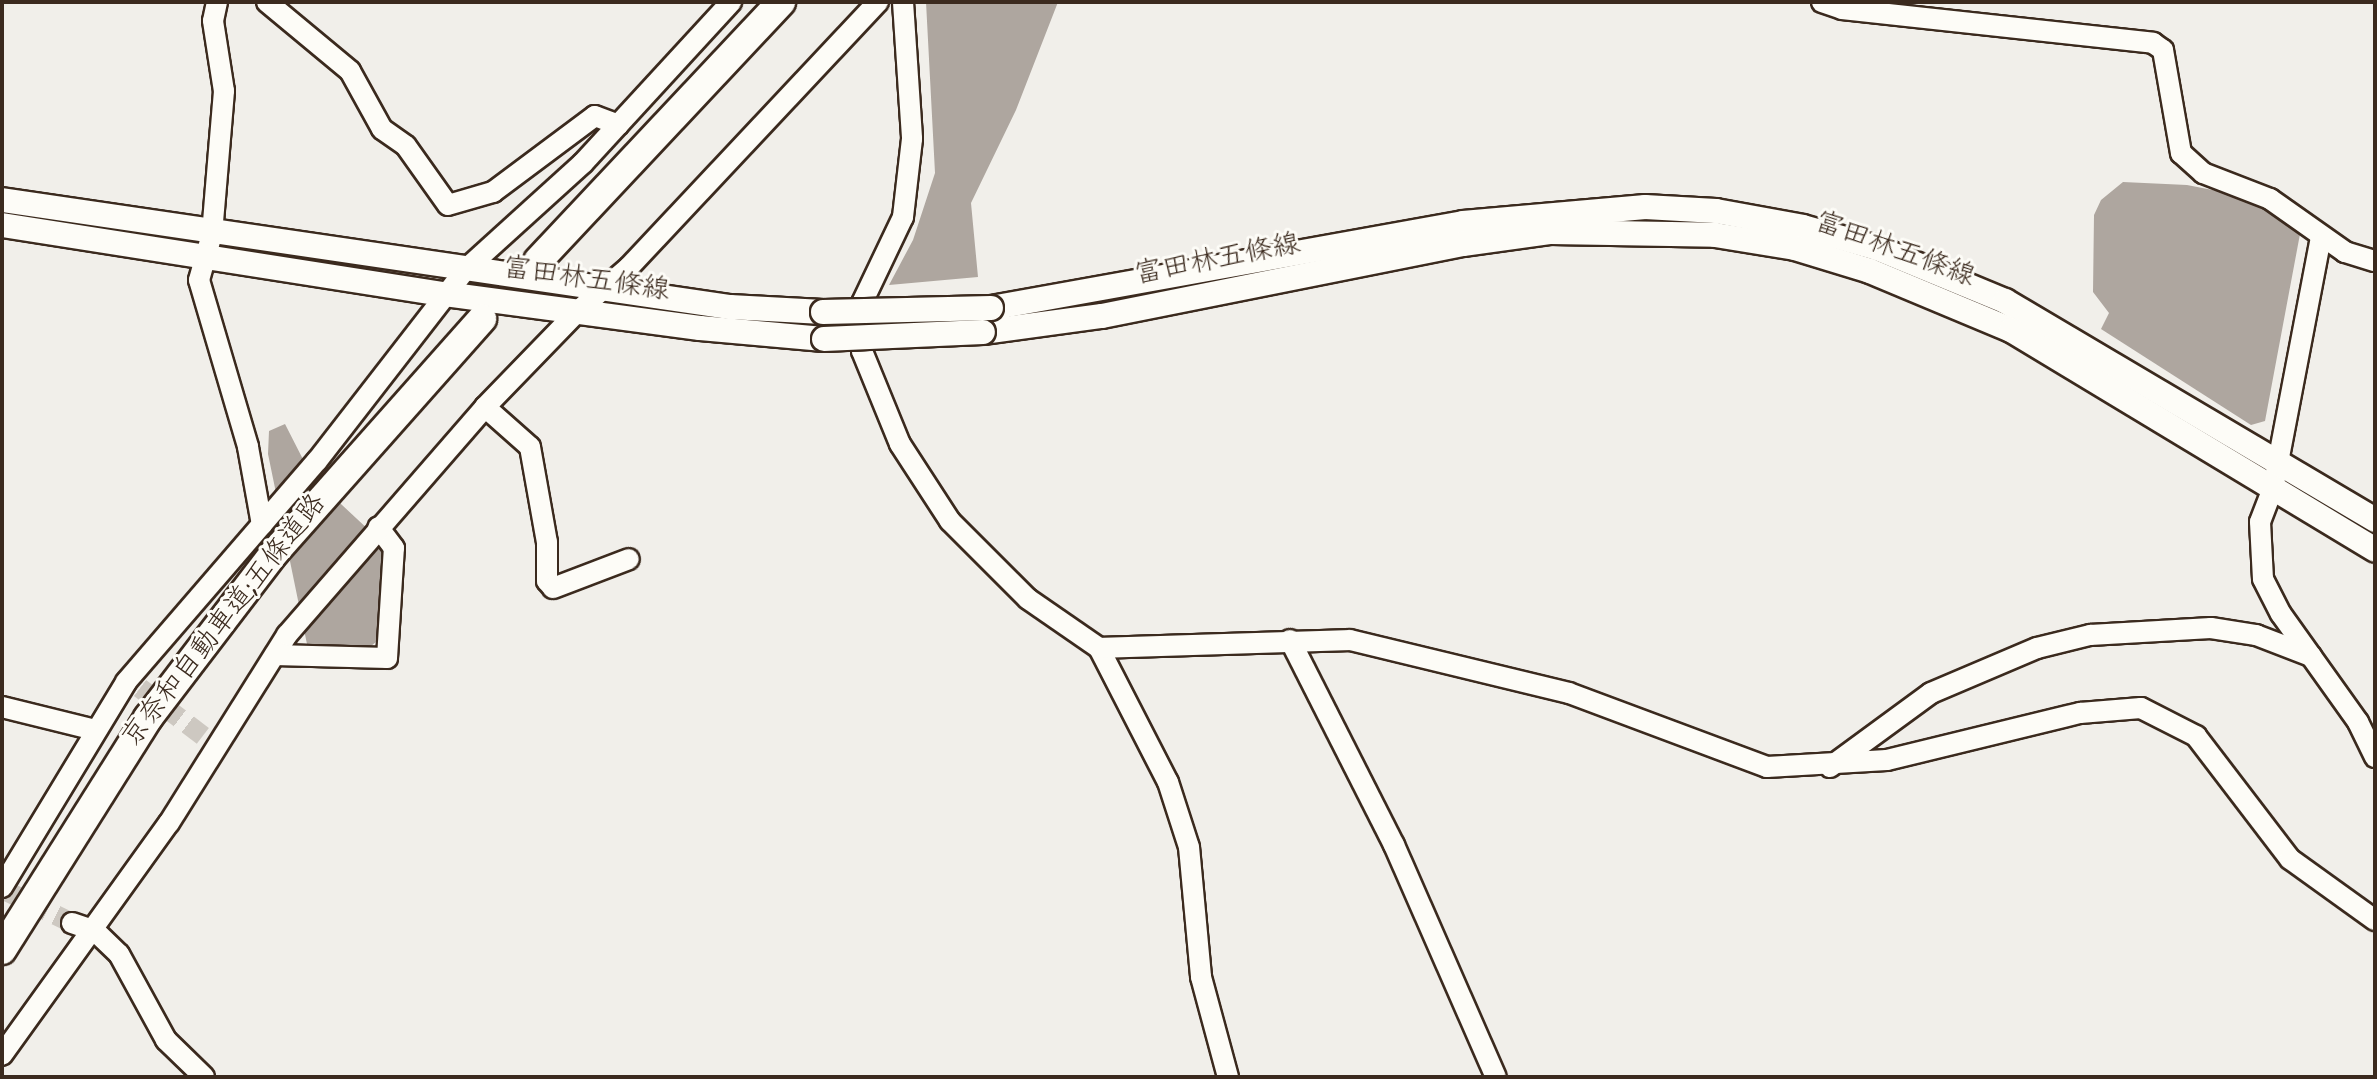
<!DOCTYPE html>
<meta charset="utf-8">
<style>
body{margin:0}
#map{position:relative;width:2377px;height:1079px;overflow:hidden;background:#f1efea;font-family:Dekko,"Klee One",sans-serif}
div>[style]{position:absolute}
.water>*{inset:0;background:#aea69f}
.minor-tunnel>*{height:20px;margin-top:-10px;transform-origin:0;background:repeating-linear-gradient(90deg,#cdc8c1 0 20px,transparent 0 30px)}
.roads{filter:drop-shadow(2px 0 #3b2a1e) drop-shadow(-2px 0 #3b2a1e) drop-shadow(0 2px #3b2a1e) drop-shadow(0 -2px #3b2a1e)}
.minor>*{height:20px;margin:-10px;padding:0 10px;transform-origin:10px;border-radius:10px;background:#fdfcf7}
.major>*{height:24px;margin:-12px;padding:0 12px;transform-origin:12px;border-radius:12px;background:#fdfcf7}
.highway>*{height:28px;margin:-14px;padding:0 14px;transform-origin:14px;border-radius:14px;background:#fdfcf7}
.bridges{filter:drop-shadow(2px 0 #3b2a1e) drop-shadow(-2px 0 #3b2a1e) drop-shadow(0 2px #3b2a1e) drop-shadow(0 -2px #3b2a1e)}
.major-bridge>*{height:24px;margin:-12px;padding:0 12px;transform-origin:12px;border-radius:12px;background:#fdfcf7}
span{translate:-50% -50%;white-space:nowrap;text-align:center;line-height:1.15;-webkit-text-stroke:6px #fdfcf7;paint-order:stroke}
.street-label{font-size:28px;color:#3b2a1e}
.frame{position:absolute;inset:0;border:4px solid #3b2a1e;pointer-events:none}
</style>
<div id="map">
<div class="water">
<div style="clip-path:polygon(926px 2px,1058px 2px,1016px 110px,971px 203px,978px 277px,889px 285px,913px 240px,935px 173px)"></div>
<div style="clip-path:polygon(2123px 182px,2187px 185px,2233px 194px,2271px 210px,2300px 234px,2265px 421px,2251px 425px,2101px 329px,2109px 313px,2093px 292px,2094px 215px,2101px 200px)"></div>
<div style="clip-path:polygon(285px 424px,312px 477px,386px 546px,381px 638px,366px 650px,308px 649px,268px 454px,269px 431px)"></div>
</div>
<div class="minor-tunnel">
<div style="left:140px;top:688px;width:79px;rotate:37.3deg"></div>
<div style="left:2px;top:889px;width:78px;rotate:25.9deg"></div>
</div>
<div class="roads">
<div class="minor">
<div style="left:217px;top:2px;width:19px;rotate:102deg"></div>
<div style="left:213px;top:21px;width:71px;rotate:81.1deg"></div>
<div style="left:224px;top:91px;width:144px;rotate:94.8deg"></div>
<div style="left:212px;top:234px;width:48px;rotate:105.8deg"></div>
<div style="left:199px;top:280px;width:174px;rotate:73.6deg"></div>
<div style="left:248px;top:447px;width:79px;rotate:79.8deg"></div>
<div style="left:267px;top:2px;width:108px;rotate:39.7deg"></div>
<div style="left:350px;top:71px;width:66px;rotate:61.1deg"></div>
<div style="left:382px;top:129px;width:29px;rotate:35deg"></div>
<div style="left:406px;top:146px;width:72px;rotate:54.6deg"></div>
<div style="left:448px;top:205px;width:47px;rotate:-16.1deg"></div>
<div style="left:493px;top:192px;width:127px;rotate:-36.7deg"></div>
<div style="left:595px;top:116px;width:25px;rotate:21deg"></div>
<div style="left:903px;top:2px;width:137px;rotate:86.2deg"></div>
<div style="left:912px;top:139px;width:79px;rotate:96.6deg"></div>
<div style="left:903px;top:217px;width:95px;rotate:115.5deg"></div>
<div style="left:862px;top:303px;width:48px;rotate:90deg"></div>
<div style="left:862px;top:351px;width:100px;rotate:67.8deg"></div>
<div style="left:900px;top:444px;width:92px;rotate:57deg"></div>
<div style="left:950px;top:521px;width:110px;rotate:45deg"></div>
<div style="left:1028px;top:599px;width:86px;rotate:34.6deg"></div>
<div style="left:1099px;top:648px;width:151px;rotate:62.8deg"></div>
<div style="left:1168px;top:782px;width:68px;rotate:72.1deg"></div>
<div style="left:1189px;top:847px;width:131px;rotate:84.7deg"></div>
<div style="left:1201px;top:977px;width:104px;rotate:74.9deg"></div>
<div style="left:1822px;top:2px;width:21px;rotate:19deg"></div>
<div style="left:1842px;top:9px;width:313px;rotate:6.2deg"></div>
<div style="left:2153px;top:43px;width:12px;rotate:35deg"></div>
<div style="left:2163px;top:50px;width:105px;rotate:80.1deg"></div>
<div style="left:2181px;top:153px;width:30px;rotate:42deg"></div>
<div style="left:2203px;top:173px;width:72px;rotate:21.2deg"></div>
<div style="left:2270px;top:199px;width:92px;rotate:35.2deg"></div>
<div style="left:2345px;top:252px;width:31px;rotate:17deg"></div>
<div style="left:2321px;top:237px;width:256px;rotate:100.8deg"></div>
<div style="left:2273px;top:488px;width:36px;rotate:111deg"></div>
<div style="left:2260px;top:522px;width:57px;rotate:87deg"></div>
<div style="left:2263px;top:579px;width:39px;rotate:63deg"></div>
<div style="left:2281px;top:614px;width:133px;rotate:54.5deg"></div>
<div style="left:2358px;top:722px;width:39px;rotate:64deg"></div>
<div style="left:485px;top:407px;width:60px;rotate:41.6deg"></div>
<div style="left:530px;top:447px;width:97px;rotate:79.9deg"></div>
<div style="left:547px;top:542px;width:39px;rotate:90deg"></div>
<div style="left:547px;top:581px;width:9px;rotate:49deg"></div>
<div style="left:553px;top:588px;width:81px;rotate:-20.9deg"></div>
<div style="left:1290px;top:640px;width:230px;rotate:63.1deg"></div>
<div style="left:1394px;top:845px;width:253px;rotate:66.3deg"></div>
<div style="left:1099px;top:648px;width:251px;rotate:-1.8deg"></div>
<div style="left:1350px;top:640px;width:225px;rotate:13.6deg"></div>
<div style="left:1569px;top:693px;width:211px;rotate:20.5deg"></div>
<div style="left:1767px;top:767px;width:120px;rotate:-3.3deg"></div>
<div style="left:1887px;top:760px;width:199px;rotate:-13.7deg"></div>
<div style="left:2080px;top:713px;width:61px;rotate:-4.7deg"></div>
<div style="left:2141px;top:708px;width:62px;rotate:27deg"></div>
<div style="left:2196px;top:736px;width:155px;rotate:52.6deg"></div>
<div style="left:2290px;top:859px;width:105px;rotate:35.7deg"></div>
<div style="left:275px;top:655px;width:112px;rotate:1.5deg"></div>
<div style="left:387px;top:658px;width:110px;rotate:-86.4deg"></div>
<div style="left:394px;top:548px;width:26px;rotate:-127deg"></div>
<div style="left:2px;top:707px;width:96px;rotate:13.9deg"></div>
<div style="left:1830px;top:767px;width:125px;rotate:-36.2deg"></div>
<div style="left:1931px;top:693px;width:115px;rotate:-23deg"></div>
<div style="left:2037px;top:648px;width:55px;rotate:-13.8deg"></div>
<div style="left:2090px;top:635px;width:121px;rotate:-3.3deg"></div>
<div style="left:2211px;top:628px;width:46px;rotate:8.8deg"></div>
<div style="left:2256px;top:635px;width:59px;rotate:20.9deg"></div>
<div style="left:2px;top:887px;width:240px;rotate:-58.8deg"></div>
<div style="left:126px;top:682px;width:292px;rotate:-49.2deg"></div>
<div style="left:317px;top:461px;width:242px;rotate:-52.2deg"></div>
<div style="left:465px;top:270px;width:159px;rotate:-42.2deg"></div>
<div style="left:583px;top:163px;width:219px;rotate:-47.4deg"></div>
<div style="left:72px;top:923px;width:24px;rotate:19deg"></div>
<div style="left:95px;top:931px;width:33px;rotate:44deg"></div>
<div style="left:119px;top:954px;width:98px;rotate:61.3deg"></div>
<div style="left:166px;top:1040px;width:53px;rotate:44.2deg"></div>
<div style="left:2px;top:1055px;width:286px;rotate:-54.3deg"></div>
<div style="left:169px;top:823px;width:222px;rotate:-57.9deg"></div>
<div style="left:287px;top:635px;width:302px;rotate:-49deg"></div>
<div style="left:485px;top:407px;width:135px;rotate:-45.9deg"></div>
<div style="left:579px;top:310px;width:66px;rotate:-40.7deg"></div>
<div style="left:629px;top:267px;width:364px;rotate:-46.8deg"></div>
</div>
<div class="major">
<div style="left:2px;top:200px;width:736px;rotate:8.36deg"></div>
<div style="left:730px;top:307px;width:93px;rotate:3.1deg"></div>
<div style="left:2px;top:225px;width:448px;rotate:8.9deg"></div>
<div style="left:445px;top:294px;width:257px;rotate:7.6deg"></div>
<div style="left:700px;top:328px;width:124px;rotate:5.1deg"></div>
<div style="left:991px;top:308px;width:480px;rotate:-10.2deg"></div>
<div style="left:1463px;top:223px;width:183px;rotate:-5deg"></div>
<div style="left:1645px;top:207px;width:71px;rotate:3.2deg"></div>
<div style="left:1716px;top:211px;width:88px;rotate:10.4deg"></div>
<div style="left:1803px;top:227px;width:77px;rotate:15.8deg"></div>
<div style="left:1877px;top:248px;width:139px;rotate:22.5deg"></div>
<div style="left:2005px;top:301px;width:430px;rotate:30.6deg"></div>
<div style="left:983px;top:332px;width:120px;rotate:-7.7deg"></div>
<div style="left:1102px;top:316px;width:368px;rotate:-11.3deg"></div>
<div style="left:1463px;top:244px;width:89px;rotate:-7.8deg"></div>
<div style="left:1551px;top:232px;width:164px;rotate:1deg"></div>
<div style="left:1715px;top:235px;width:81px;rotate:9.2deg"></div>
<div style="left:1795px;top:248px;width:78px;rotate:17deg"></div>
<div style="left:1870px;top:271px;width:153px;rotate:22.7deg"></div>
<div style="left:2011px;top:330px;width:425px;rotate:31.1deg"></div>
</div>
<div class="highway">
<div style="left:538px;top:261px;width:355px;rotate:-46.8deg"></div>
<div style="left:2px;top:950px;width:274px;rotate:-57.8deg"></div>
<div style="left:148px;top:718px;width:209px;rotate:-52.6deg"></div>
<div style="left:275px;top:552px;width:312px;rotate:-48.4deg"></div>
</div>
</div>
<div class="bridges">
<div class="major-bridge">
<div style="left:823px;top:312px;width:168px;rotate:-1.4deg"></div>
<div style="left:824px;top:339px;width:159px;rotate:-2.5deg"></div>
</div>
</div>
<div class="street-label">
<span style="left:1894px;top:252px;rotate:20deg">富田林五條線</span>
<span style="left:1218px;top:262px;rotate:-11deg">富田林五條線</span>
<span style="left:586px;top:282px;rotate:8deg">富田林五條線</span>
<span style="left:226px;top:622px;rotate:-52deg">京奈和自動車道;五條道路</span>
</div>
<div class="frame"></div>
</div>
